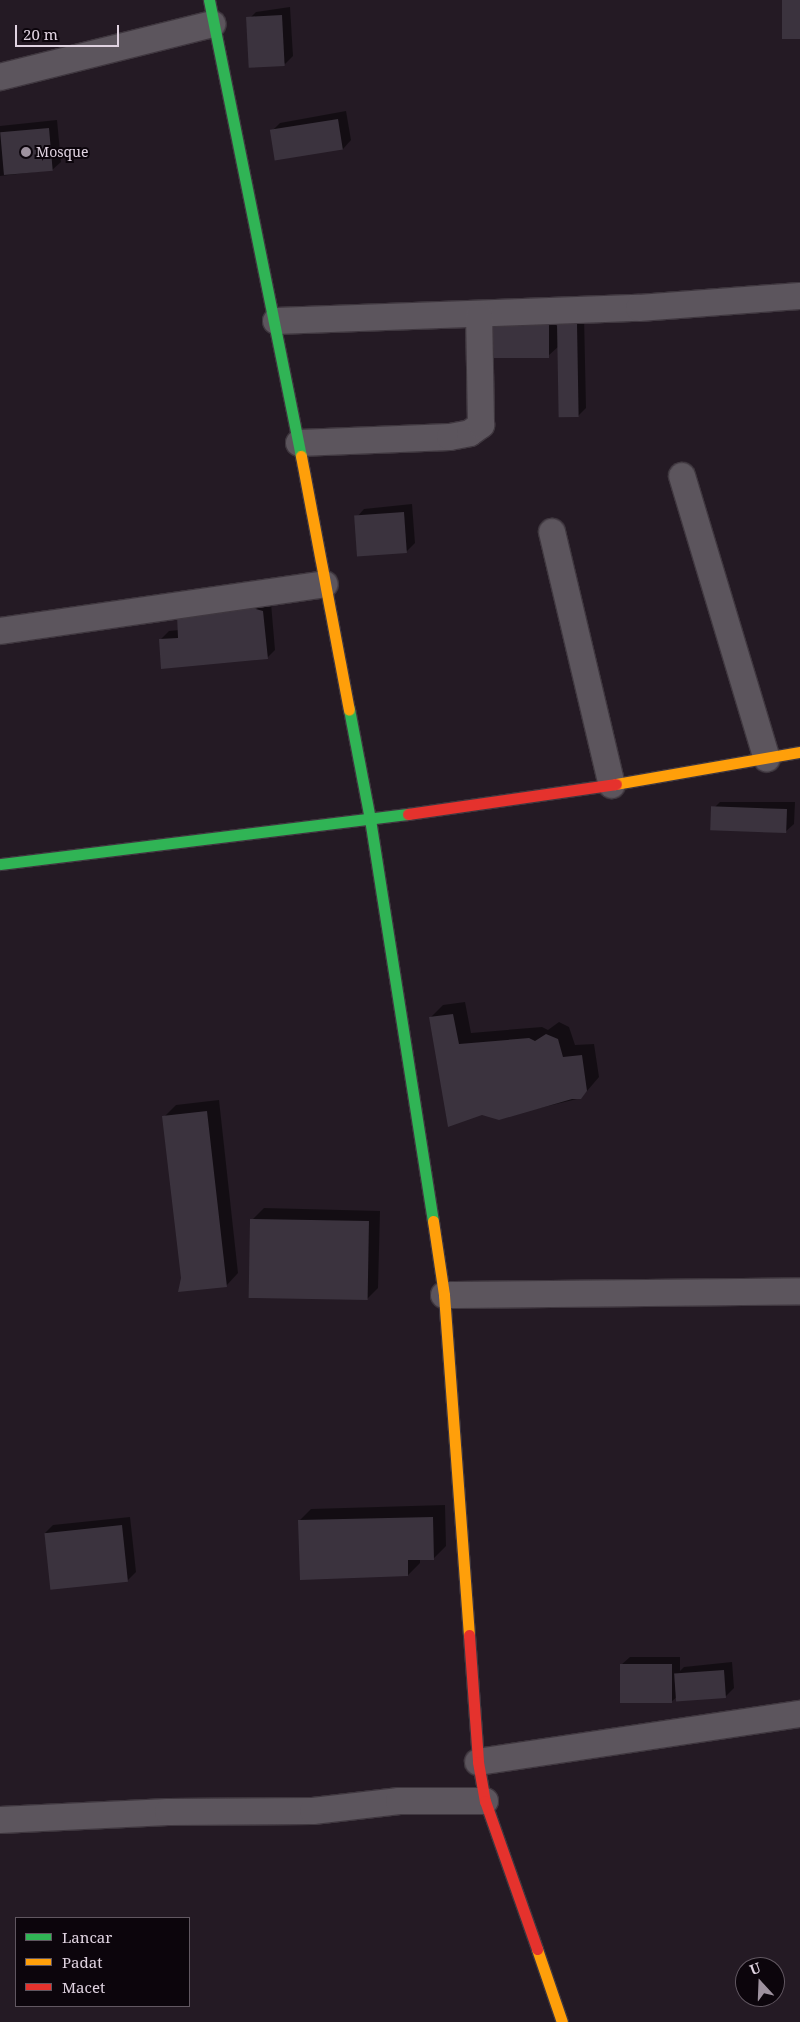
<!DOCTYPE html>
<style>
body{margin:0}
#map{position:relative;width:800px;height:2022px;overflow:hidden;background:#241a24;font-family:"Noto Serif",serif}
div>[style]{position:absolute}
.shadow>*{inset:0;background:#0007}
.building>*{inset:0;background:#3b333e;transform-origin:0 0}
.roads{filter:drop-shadow(1px 0 #3f373f) drop-shadow(-1px 0 #3f373f) drop-shadow(0 1px #3f373f) drop-shadow(0 -1px #3f373f)}
.street>*{height:26px;margin:-13px;padding:0 13px;transform-origin:13px;border-radius:13px;background:#5c555d}
.fast>*{height:11px;margin:-5.5px;padding:0 5.5px;transform-origin:5.5px;border-radius:5.5px;background:#30b455}
.slow>*{height:11px;margin:-5.5px;padding:0 5.5px;transform-origin:5.5px;border-radius:5.5px;background:#ff9f0a}
.jam>*{height:11px;margin:-5.5px;padding:0 5.5px;transform-origin:5.5px;border-radius:5.5px;background:#e5322d}
.dots>*{width:14px;height:14px;translate:-50% -50%;box-sizing:border-box;border:2px solid #0c050c;border-radius:50%}
span{translate:-50% -50%;white-space:nowrap;text-align:center;line-height:1.15;-webkit-text-stroke:4px #0c050c;paint-order:stroke}
.poi-label{font-size:14px;color:#e0d3e1}
.left{translate:0 -50%;text-align:left}
.legend{position:absolute;left:15px;top:1917px;width:175px;height:90px;box-sizing:border-box;background:#0c050c;border:1px solid #615761;margin:0;padding:6px 9px;list-style:none;font-size:15px;color:#e0d3e1}
.legend li{display:flex;align-items:center;gap:10px;height:25px}
.legend b{width:25px;border:1px solid #615761}
.north{position:absolute;left:735px;top:1957px;width:50px;height:50px;box-sizing:border-box;background:#0c050c;border:1px solid #615761;border-radius:50%;rotate:340deg;font-size:14px;font-weight:700;line-height:20px;text-align:center;color:#e0d3e1}
.north::after{content:'';display:block;margin:auto;width:18px;height:22px;background:#9e929f;clip-path:polygon(50% 0,100% 100%,50% 72%,0 100%)}
.scale{position:absolute;left:15px;top:25px;width:104px;height:22px;box-sizing:border-box;border:2px solid #e0d3e1;border-top:0;padding-left:6px;font-size:15px;line-height:18px;white-space:nowrap;color:#e0d3e1;-webkit-text-stroke:4px #0c050c;paint-order:stroke}
</style>
<div id="map">
<div class="shadow">
<div style="clip-path:polygon(290px 7px,293px 56px,285px 64px,247px 21px,256px 12px)"></div>
<div style="clip-path:polygon(346px 111px,351px 140px,343px 149px,272px 131px,280px 123px)"></div>
<div style="clip-path:polygon(57px 120px,61px 162px,52px 170px,0 176px,0 126px)"></div>
<div style="clip-path:polygon(556px 315px,556px 326px,566px 316px,584px 315px,586px 408px,578px 416px,559px 346px,548px 356px,495px 357px)"></div>
<div style="clip-path:polygon(412px 504px,415px 543px,407px 551px,356px 518px,364px 509px)"></div>
<div style="clip-path:polygon(271px 603px,275px 650px,267px 658px,160px 640px,169px 631px,179px 630px,178px 616px)"></div>
<div style="clip-path:polygon(720px 802px,795px 802px,794px 824px,785px 832px,712px 810px)"></div>
<div style="clip-path:polygon(465px 1002px,471px 1033px,542px 1027px,548px 1030px,559px 1022px,569px 1027px,575px 1045px,594px 1044px,599px 1077px,581px 1098px,499px 1118px,431px 1017px,443px 1005px)"></div>
<div style="clip-path:polygon(219px 1100px,238px 1273px,226px 1286px,182px 1278px,164px 1117px,176px 1105px)"></div>
<div style="clip-path:polygon(264px 1208px,380px 1211px,378px 1288px,366px 1300px,252px 1220px)"></div>
<div style="clip-path:polygon(445px 1505px,446px 1546px,434px 1558px,420px 1559px,420px 1563px,408px 1575px,299px 1521px,311px 1509px)"></div>
<div style="clip-path:polygon(130px 1517px,136px 1572px,127px 1581px,45px 1533px,53px 1525px)"></div>
<div style="clip-path:polygon(630px 1657px,680px 1657px,680px 1671px,684px 1667px,732px 1662px,734px 1688px,726px 1696px,678px 1696px,671px 1702px,621px 1665px)"></div>
</div>
<div class="building">
<div style="left:782px;top:0;width:18px;height:39px"></div>
<div style="left:282px;top:15px;width:51px;height:36px;rotate:87deg"></div>
<div style="left:338px;top:119px;width:31px;height:69px;rotate:81deg"></div>
<div style="left:49px;top:128px;width:43px;height:49px;rotate:85deg"></div>
<div style="left:493px;top:323px;width:56px;height:35px"></div>
<div style="left:577px;top:323px;width:94px;height:20px;rotate:89deg"></div>
<div style="left:404px;top:512px;width:41px;height:50px;rotate:86deg"></div>
<div style="clip-path:polygon(252px 608px,263px 611px,268px 659px,161px 669px,159px 639px,178px 638px,177px 615px)"></div>
<div style="left:787px;top:809px;width:24px;height:76px;rotate:92deg"></div>
<div style="clip-path:polygon(453px 1014px,459px 1044px,529px 1038px,535px 1041px,546px 1034px,558px 1039px,563px 1057px,582px 1055px,587px 1091px,581px 1099px,572px 1099px,499px 1120px,482px 1115px,448px 1127px,429px 1017px)"></div>
<div style="clip-path:polygon(207px 1111px,227px 1287px,178px 1292px,181px 1278px,162px 1116px)"></div>
<div style="left:250px;top:1219px;width:119px;height:79px;rotate:1deg"></div>
<div style="clip-path:polygon(433px 1517px,434px 1560px,408px 1560px,408px 1576px,300px 1580px,298px 1520px)"></div>
<div style="left:122px;top:1525px;width:57px;height:78px;rotate:84deg"></div>
<div style="left:672px;top:1664px;width:39px;height:52px;rotate:90deg"></div>
<div style="left:724px;top:1670px;width:28px;height:50px;rotate:86deg"></div>
</div>
<div class="roads">
<div class="street">
<div style="left:0;top:77px;width:219px;rotate:-14deg"></div>
<div style="left:276px;top:321px;width:363px;rotate:-2.1deg"></div>
<div style="left:639px;top:308px;width:161px;rotate:-4.3deg"></div>
<div style="left:299px;top:443px;width:151px;rotate:-2.3deg"></div>
<div style="left:450px;top:437px;width:20px;rotate:-11deg"></div>
<div style="left:470px;top:433px;width:14px;rotate:-36deg"></div>
<div style="left:481px;top:425px;width:110px;rotate:-91deg"></div>
<div style="left:682px;top:476px;width:295px;rotate:73.3deg"></div>
<div style="left:552px;top:532px;width:260px;rotate:76.7deg"></div>
<div style="left:0;top:631px;width:328px;rotate:-8.2deg"></div>
<div style="left:444px;top:1295px;width:356px;rotate:-0.6deg"></div>
<div style="left:478px;top:1762px;width:326px;rotate:-8.5deg"></div>
<div style="left:0;top:1820px;width:168px;rotate:-2.7deg"></div>
<div style="left:168px;top:1812px;width:145px;rotate:-0.4deg"></div>
<div style="left:313px;top:1811px;width:87px;rotate:-6.6deg"></div>
<div style="left:399px;top:1801px;width:86px"></div>
</div>
<div class="fast">
<div style="left:209px;top:0;width:465px;rotate:78.6deg"></div>
<div style="left:349px;top:709px;width:112px;rotate:79.2deg"></div>
<div style="left:370px;top:819px;width:407px;rotate:81.1deg"></div>
<div style="left:0;top:864px;width:411px;rotate:-7deg"></div>
</div>
<div class="slow">
<div style="left:301px;top:456px;width:258px;rotate:79.3deg"></div>
<div style="left:616px;top:784px;width:187px;rotate:-9.9deg"></div>
<div style="left:433px;top:1221px;width:75px;rotate:81.5deg"></div>
<div style="left:444px;top:1295px;width:341px;rotate:85.8deg"></div>
<div style="left:537px;top:1949px;width:77px;rotate:71.1deg"></div>
</div>
<div class="jam">
<div style="left:408px;top:814px;width:210px;rotate:-8.2deg"></div>
<div style="left:469px;top:1635px;width:127px;rotate:85.9deg"></div>
<div style="left:478px;top:1762px;width:40px;rotate:80deg"></div>
<div style="left:485px;top:1801px;width:157px;rotate:70.6deg"></div>
</div>
</div>
<div class="dots">
<div style="left:26px;top:152px;background:#9e929f"></div>
</div>
<div class="poi-label">
<span class="left" style="left:36px;top:152px">Mosque</span>
</div>
<ul class="legend">
<li><b style="height:6px;background:#30b455"></b>Lancar</li>
<li><b style="height:6px;background:#ff9f0a"></b>Padat</li>
<li><b style="height:6px;background:#e5322d"></b>Macet</li>
</ul>
<div class="north">U</div>
<div class="scale">20 m</div>
</div>
